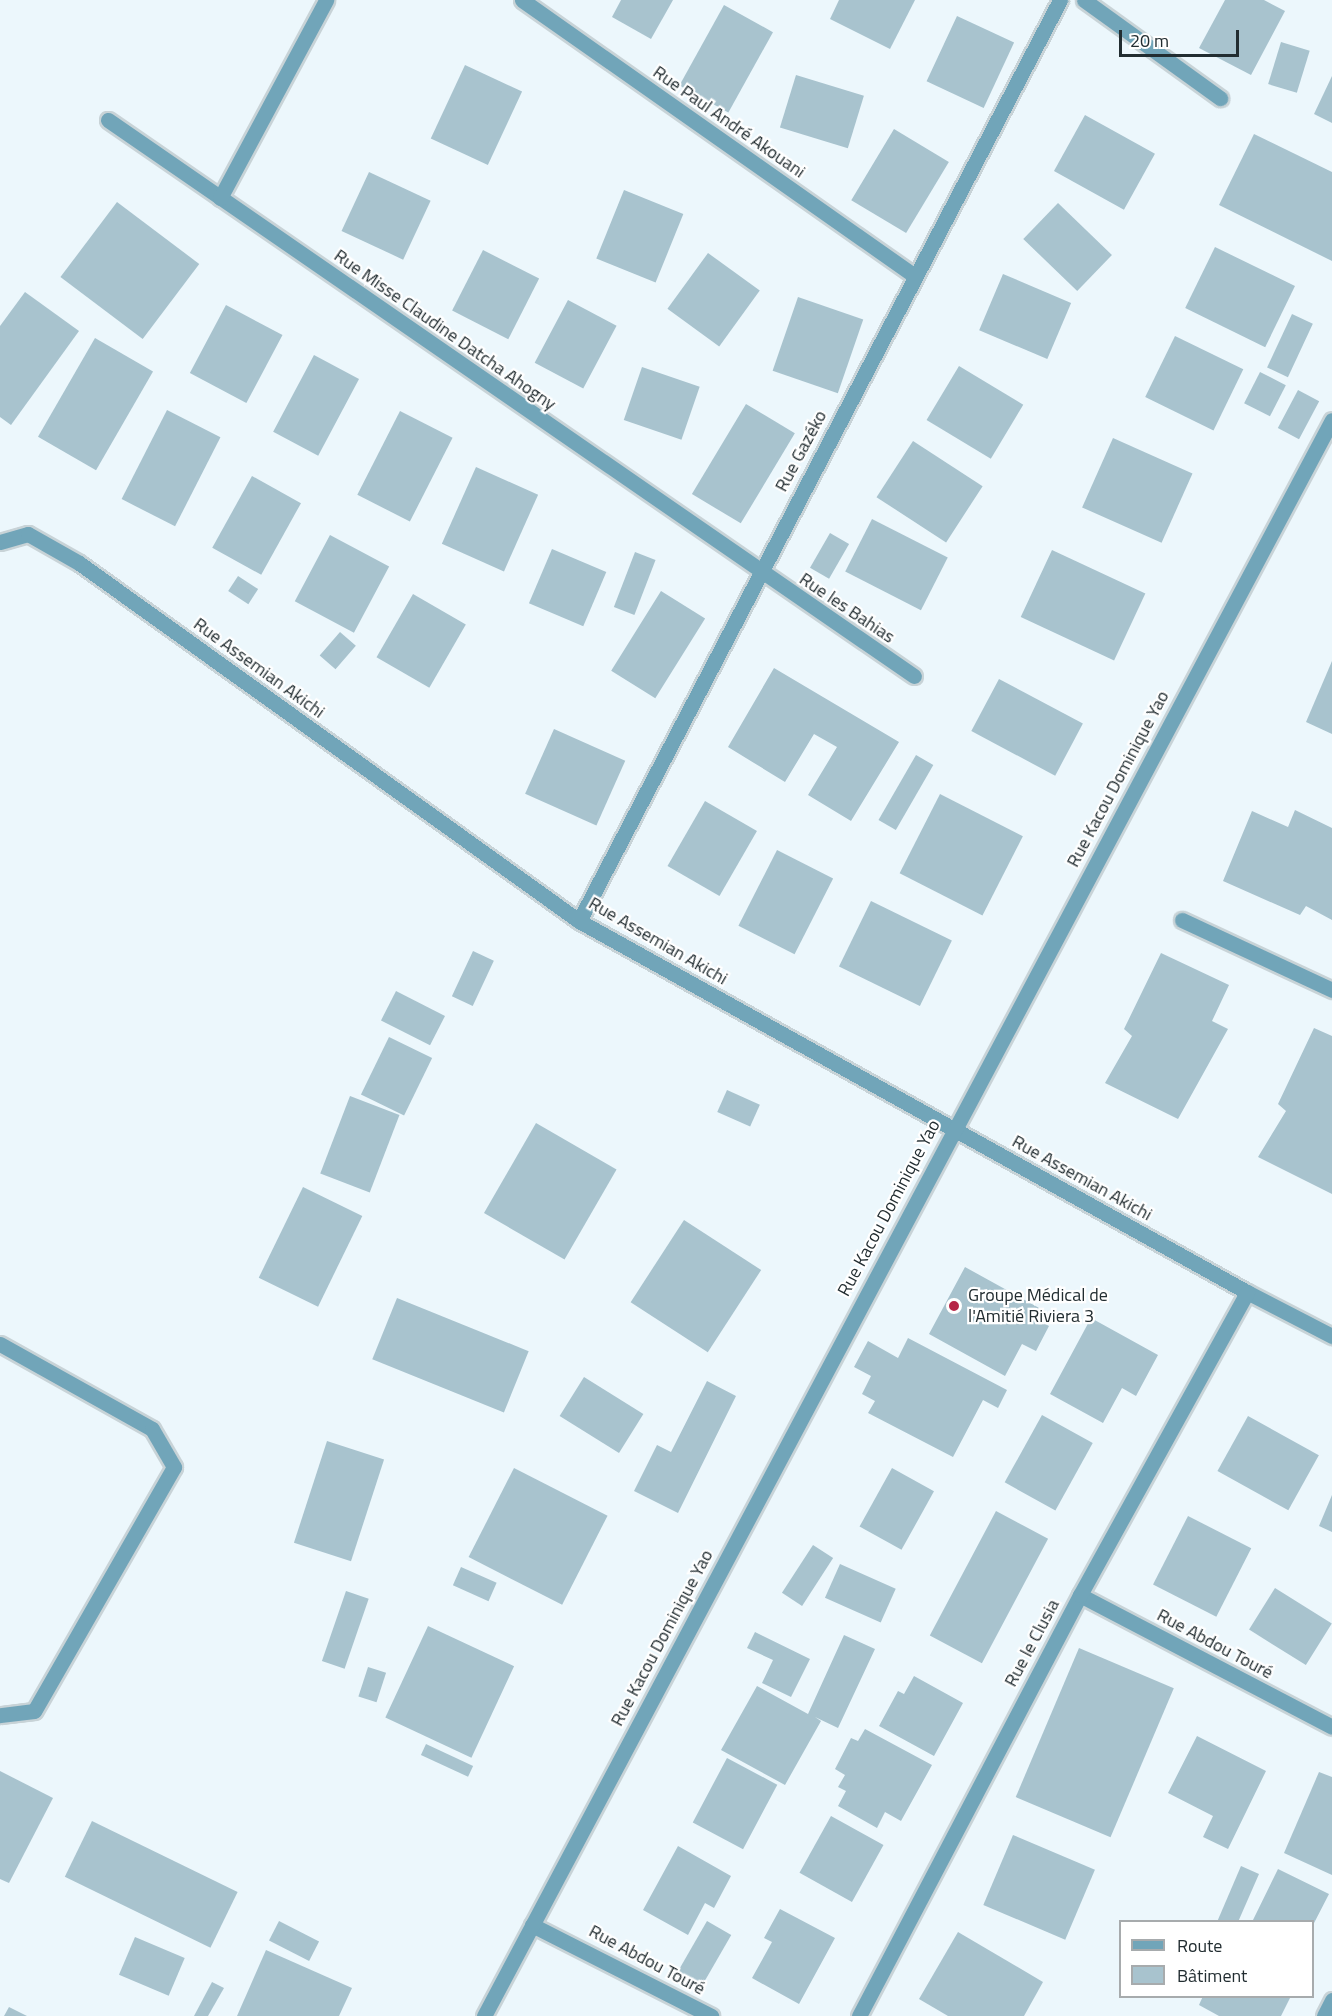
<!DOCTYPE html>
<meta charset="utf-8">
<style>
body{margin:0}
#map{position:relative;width:1332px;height:2016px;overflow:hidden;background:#ecf7fc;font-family:"Titillium Web",sans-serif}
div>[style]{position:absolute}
.building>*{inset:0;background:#a8c3ce;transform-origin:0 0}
.roads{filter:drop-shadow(2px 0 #c8d3d7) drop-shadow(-2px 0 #c8d3d7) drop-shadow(0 2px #c8d3d7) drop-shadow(0 -2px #c8d3d7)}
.minor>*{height:15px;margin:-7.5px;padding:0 7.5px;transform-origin:7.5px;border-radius:7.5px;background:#71a5b9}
.dots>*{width:16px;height:16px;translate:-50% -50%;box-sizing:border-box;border:3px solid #fff;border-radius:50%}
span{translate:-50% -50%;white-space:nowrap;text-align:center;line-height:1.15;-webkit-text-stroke:4.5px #fff;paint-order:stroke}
.street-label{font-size:18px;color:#222d31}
.poi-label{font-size:18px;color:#222d31}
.left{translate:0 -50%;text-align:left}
.legend{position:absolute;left:1119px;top:1920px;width:195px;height:78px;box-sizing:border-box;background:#fff;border:2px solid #a7abad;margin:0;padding:8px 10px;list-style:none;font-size:18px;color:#222d31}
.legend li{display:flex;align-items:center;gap:12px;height:30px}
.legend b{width:30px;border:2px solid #a7abad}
.scale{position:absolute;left:1119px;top:30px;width:120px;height:27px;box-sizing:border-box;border:3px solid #222d31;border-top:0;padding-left:8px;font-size:18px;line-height:21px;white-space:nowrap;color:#222d31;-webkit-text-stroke:4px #fff;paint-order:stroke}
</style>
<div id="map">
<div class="building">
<div style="clip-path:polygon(621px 0,673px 0,651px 39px,612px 17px)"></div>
<div style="clip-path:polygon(839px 0,915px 0,890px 49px,830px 19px)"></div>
<div style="clip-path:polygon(1225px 0,1264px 0,1285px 11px,1251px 75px,1199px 48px)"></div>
<div style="left:724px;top:5px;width:56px;height:92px;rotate:29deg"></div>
<div style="left:957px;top:16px;width:63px;height:72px;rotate:25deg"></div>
<div style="left:1281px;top:42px;width:30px;height:44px;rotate:17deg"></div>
<div style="left:465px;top:65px;width:63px;height:81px;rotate:25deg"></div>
<div style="left:796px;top:75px;width:71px;height:55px;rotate:17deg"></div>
<div style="clip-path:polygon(1332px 76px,1332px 123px,1314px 114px)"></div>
<div style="left:1085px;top:115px;width:80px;height:64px;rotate:29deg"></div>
<div style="left:894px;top:129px;width:64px;height:83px;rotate:31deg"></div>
<div style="clip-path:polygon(1254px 134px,1332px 172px,1332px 261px,1219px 205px)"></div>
<div style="left:369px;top:172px;width:68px;height:65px;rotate:25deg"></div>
<div style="left:624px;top:190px;width:64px;height:74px;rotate:22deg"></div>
<div style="left:117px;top:202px;width:103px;height:94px;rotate:37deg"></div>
<div style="left:1058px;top:203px;width:75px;height:50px;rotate:44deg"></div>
<div style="left:1215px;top:247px;width:89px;height:68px;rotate:26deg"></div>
<div style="left:483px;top:250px;width:63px;height:68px;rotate:27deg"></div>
<div style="left:708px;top:253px;width:64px;height:69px;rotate:36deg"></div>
<div style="left:1003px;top:274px;width:74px;height:61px;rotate:23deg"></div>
<div style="clip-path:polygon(25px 292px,79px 331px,11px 425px,0 417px,0 326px)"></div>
<div style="left:798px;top:297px;width:69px;height:78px;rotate:19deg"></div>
<div style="left:568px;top:300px;width:55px;height:71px;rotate:28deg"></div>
<div style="left:226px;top:305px;width:64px;height:77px;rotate:28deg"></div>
<div style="left:1292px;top:314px;width:23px;height:59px;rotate:25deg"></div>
<div style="left:1175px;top:336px;width:76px;height:68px;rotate:26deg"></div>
<div style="left:95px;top:338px;width:67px;height:114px;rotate:30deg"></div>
<div style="left:314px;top:355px;width:51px;height:87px;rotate:28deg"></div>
<div style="left:959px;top:366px;width:75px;height:63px;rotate:31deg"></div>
<div style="left:642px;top:367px;width:61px;height:56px;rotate:19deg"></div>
<div style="left:1260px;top:372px;width:29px;height:35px;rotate:27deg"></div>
<div style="left:1298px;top:390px;width:24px;height:43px;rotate:28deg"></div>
<div style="left:746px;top:404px;width:57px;height:105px;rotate:31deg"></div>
<div style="left:167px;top:410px;width:60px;height:100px;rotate:27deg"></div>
<div style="left:400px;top:411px;width:59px;height:94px;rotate:27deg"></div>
<div style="left:1113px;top:438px;width:87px;height:76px;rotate:24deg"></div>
<div style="left:913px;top:441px;width:83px;height:67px;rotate:33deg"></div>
<div style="left:476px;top:467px;width:68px;height:84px;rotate:24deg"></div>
<div style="left:252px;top:476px;width:56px;height:82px;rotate:29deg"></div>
<div style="left:872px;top:519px;width:85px;height:59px;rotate:27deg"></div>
<div style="left:830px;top:533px;width:22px;height:40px;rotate:30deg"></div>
<div style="left:330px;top:535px;width:67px;height:75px;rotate:28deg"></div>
<div style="left:552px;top:549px;width:59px;height:59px;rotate:23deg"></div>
<div style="left:1052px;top:550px;width:103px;height:74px;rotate:25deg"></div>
<div style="left:635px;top:552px;width:22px;height:59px;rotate:21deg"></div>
<div style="left:238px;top:576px;width:24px;height:18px;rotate:33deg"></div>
<div style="left:661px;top:591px;width:52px;height:94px;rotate:32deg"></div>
<div style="left:413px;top:594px;width:61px;height:73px;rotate:30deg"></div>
<div style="left:340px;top:632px;width:21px;height:31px;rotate:41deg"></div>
<div style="clip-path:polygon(1332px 661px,1332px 734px,1306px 722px)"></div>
<div style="clip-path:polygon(774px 668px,899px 742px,851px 821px,808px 795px,837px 747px,814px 734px,785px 782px,728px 747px)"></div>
<div style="left:999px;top:679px;width:95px;height:59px;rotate:28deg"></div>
<div style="left:554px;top:729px;width:78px;height:71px;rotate:24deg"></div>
<div style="left:916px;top:755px;width:20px;height:75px;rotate:30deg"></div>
<div style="left:940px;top:794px;width:93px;height:89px;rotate:27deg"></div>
<div style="left:705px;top:801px;width:60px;height:75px;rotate:30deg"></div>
<div style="clip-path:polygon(1295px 810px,1332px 828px,1332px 920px,1306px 906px,1300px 915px,1223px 881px,1252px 811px,1288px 827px)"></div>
<div style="left:777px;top:850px;width:63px;height:85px;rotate:27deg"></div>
<div style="left:871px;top:901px;width:90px;height:73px;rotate:26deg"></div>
<div style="left:473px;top:951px;width:23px;height:50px;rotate:25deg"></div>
<div style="clip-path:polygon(1161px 953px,1229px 985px,1212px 1021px,1228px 1029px,1178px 1119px,1105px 1083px,1132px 1036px,1124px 1029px)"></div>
<div style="left:396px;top:991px;width:55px;height:33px;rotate:27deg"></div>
<div style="clip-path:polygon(1314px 1028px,1332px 1036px,1332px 1194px,1258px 1157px,1286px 1111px,1278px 1104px)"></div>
<div style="left:389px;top:1037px;width:48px;height:64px;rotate:26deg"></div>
<div style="left:727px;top:1090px;width:36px;height:24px;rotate:24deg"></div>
<div style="left:350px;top:1096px;width:53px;height:83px;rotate:21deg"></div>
<div style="left:536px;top:1123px;width:93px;height:104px;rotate:30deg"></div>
<div style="left:303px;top:1187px;width:66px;height:101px;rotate:26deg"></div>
<div style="left:684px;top:1220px;width:92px;height:98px;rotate:33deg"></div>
<div style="clip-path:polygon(965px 1267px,1041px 1309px,1036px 1319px,1049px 1326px,1036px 1351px,1022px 1344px,1005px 1376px,929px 1334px)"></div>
<div style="left:397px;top:1298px;width:142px;height:66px;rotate:22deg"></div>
<div style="clip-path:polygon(1091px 1318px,1158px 1355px,1136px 1396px,1122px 1388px,1103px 1423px,1050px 1394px)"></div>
<div style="clip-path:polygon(908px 1338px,1007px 1390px,998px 1408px,983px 1400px,953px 1457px,868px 1413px,875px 1401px,862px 1394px,871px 1376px,854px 1367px,868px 1341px,898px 1358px)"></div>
<div style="left:584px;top:1377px;width:70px;height:46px;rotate:32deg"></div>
<div style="clip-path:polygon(707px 1381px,736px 1396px,678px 1513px,634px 1491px,657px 1445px,671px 1452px)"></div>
<div style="left:1042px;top:1415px;width:58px;height:77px;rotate:29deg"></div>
<div style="left:1248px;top:1416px;width:81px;height:63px;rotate:29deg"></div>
<div style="left:327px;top:1441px;width:60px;height:107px;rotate:18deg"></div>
<div style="left:514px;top:1468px;width:105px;height:100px;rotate:27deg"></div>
<div style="left:892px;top:1468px;width:48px;height:67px;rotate:29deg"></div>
<div style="clip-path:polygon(1332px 1495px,1332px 1532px,1319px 1526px)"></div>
<div style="left:996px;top:1511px;width:59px;height:141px;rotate:28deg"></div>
<div style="left:1188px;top:1516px;width:71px;height:77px;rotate:27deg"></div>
<div style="left:813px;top:1545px;width:24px;height:57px;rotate:33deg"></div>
<div style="left:840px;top:1564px;width:61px;height:37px;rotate:24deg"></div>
<div style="left:461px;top:1567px;width:39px;height:20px;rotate:24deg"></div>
<div style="left:1275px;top:1588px;width:67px;height:49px;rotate:32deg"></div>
<div style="left:346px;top:1591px;width:24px;height:74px;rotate:19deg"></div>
<div style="left:428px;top:1626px;width:95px;height:101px;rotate:25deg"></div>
<div style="clip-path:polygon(755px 1632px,810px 1659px,791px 1697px,762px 1683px,773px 1660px,747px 1648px)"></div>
<div style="clip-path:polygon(844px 1635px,875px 1649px,838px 1728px,815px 1717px,821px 1721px,785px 1785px,721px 1750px,757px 1686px,808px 1714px)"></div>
<div style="left:1079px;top:1648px;width:103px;height:162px;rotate:23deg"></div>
<div style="left:368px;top:1667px;width:19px;height:31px;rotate:18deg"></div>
<div style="clip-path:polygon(914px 1676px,963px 1703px,934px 1756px,879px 1726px,898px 1691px,904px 1694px)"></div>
<div style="clip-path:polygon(865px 1729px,932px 1765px,901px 1821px,885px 1812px,877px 1828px,838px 1806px,846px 1791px,838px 1787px,845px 1775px,835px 1769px,851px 1738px,858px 1741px)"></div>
<div style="clip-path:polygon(1197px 1736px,1266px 1771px,1228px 1849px,1203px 1837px,1213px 1816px,1168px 1793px)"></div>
<div style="left:426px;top:1744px;width:52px;height:12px;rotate:25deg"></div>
<div style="left:727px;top:1758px;width:57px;height:73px;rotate:28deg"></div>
<div style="clip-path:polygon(0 1771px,53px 1798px,9px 1883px,0 1879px)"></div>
<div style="clip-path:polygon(1319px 1772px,1332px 1777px,1332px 1875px,1284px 1853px)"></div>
<div style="left:831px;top:1816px;width:60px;height:65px;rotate:29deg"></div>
<div style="left:92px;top:1821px;width:162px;height:62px;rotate:26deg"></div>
<div style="left:1013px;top:1835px;width:89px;height:76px;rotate:23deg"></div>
<div style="clip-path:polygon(678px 1846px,731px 1876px,714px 1908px,705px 1903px,688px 1935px,643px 1910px)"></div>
<div style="clip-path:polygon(1241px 1866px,1259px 1874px,1238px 1922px,1217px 1922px)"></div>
<div style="clip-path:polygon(1278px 1869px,1329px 1894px,1312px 1927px,1312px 1922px,1252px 1922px)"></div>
<div style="clip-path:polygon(780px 1909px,835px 1938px,799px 2004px,752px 1978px,772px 1942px,764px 1938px)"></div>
<div style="left:279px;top:1921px;width:45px;height:22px;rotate:27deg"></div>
<div style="left:707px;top:1921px;width:28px;height:62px;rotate:30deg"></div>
<div style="clip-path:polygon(958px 1932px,1043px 1982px,1024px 2016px,948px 2016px,919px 1999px)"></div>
<div style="left:135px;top:1937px;width:54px;height:41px;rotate:23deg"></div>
<div style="clip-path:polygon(266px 1950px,352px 1988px,339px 2016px,237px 2016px)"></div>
<div style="clip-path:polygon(212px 1982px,224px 1988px,208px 2016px,194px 2016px)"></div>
<div style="clip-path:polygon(1203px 1996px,1291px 1996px,1281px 2016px,1219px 2016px,1199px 2005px)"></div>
<div style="clip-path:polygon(9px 2007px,27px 2016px,4px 2016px)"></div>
</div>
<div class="roads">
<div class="minor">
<div style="left:522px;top:0;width:479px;rotate:35.1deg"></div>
<div style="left:1084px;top:0;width:168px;rotate:35.8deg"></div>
<div style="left:108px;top:120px;width:979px;rotate:34.6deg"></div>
<div style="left:220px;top:198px;width:225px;rotate:-61.8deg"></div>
<div style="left:0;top:542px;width:29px;rotate:-16deg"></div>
<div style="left:28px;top:534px;width:59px;rotate:29.6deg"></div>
<div style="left:79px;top:563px;width:615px;rotate:35.6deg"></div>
<div style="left:579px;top:921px;width:764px;rotate:29.05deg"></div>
<div style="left:1247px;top:1292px;width:96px;rotate:27.4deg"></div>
<div style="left:1182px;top:920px;width:166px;rotate:25deg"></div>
<div style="left:579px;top:921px;width:1039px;rotate:-62.42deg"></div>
<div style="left:0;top:1344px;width:174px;rotate:29.2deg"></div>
<div style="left:152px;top:1429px;width:44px;rotate:59.9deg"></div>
<div style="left:174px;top:1467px;width:281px;rotate:119.8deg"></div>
<div style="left:34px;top:1711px;width:34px;rotate:173deg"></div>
<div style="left:1080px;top:1595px;width:284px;rotate:27.6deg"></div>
<div style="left:532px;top:1925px;width:201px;rotate:26.9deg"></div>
<div style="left:484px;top:2016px;width:1807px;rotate:-62.02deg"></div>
<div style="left:859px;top:2016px;width:475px;rotate:-62.3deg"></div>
<div style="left:1080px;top:1595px;width:346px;rotate:-61.1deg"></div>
<div style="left:1324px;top:2016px;width:18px;rotate:-63deg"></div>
</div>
</div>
<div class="dots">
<div style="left:954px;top:1306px;background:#b62546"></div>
</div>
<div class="street-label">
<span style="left:729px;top:122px;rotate:35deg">Rue Paul André Akouani</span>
<span style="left:445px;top:330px;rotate:35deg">Rue Misse Claudine Datcha Ahogny</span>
<span style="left:801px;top:451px;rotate:-62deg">Rue Gazéko</span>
<span style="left:847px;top:608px;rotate:34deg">Rue les Bahias</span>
<span style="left:259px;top:668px;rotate:36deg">Rue Assemian Akichi</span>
<span style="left:1118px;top:779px;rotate:-62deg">Rue Kacou Dominique Yao</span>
<span style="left:658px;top:941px;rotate:30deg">Rue Assemian Akichi</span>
<span style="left:1082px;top:1178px;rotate:29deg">Rue Assemian Akichi</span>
<span style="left:889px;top:1208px;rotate:-62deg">Rue Kacou Dominique Yao</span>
<span style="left:662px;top:1638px;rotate:-62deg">Rue Kacou Dominique Yao</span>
<span style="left:1032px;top:1643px;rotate:-62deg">Rue le Clusia</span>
<span style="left:1215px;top:1644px;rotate:28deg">Rue Abdou Touré</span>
<span style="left:647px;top:1960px;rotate:28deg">Rue Abdou Touré</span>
</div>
<div class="poi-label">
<span class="left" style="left:968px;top:1306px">Groupe Médical de<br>l'Amitié Riviera 3</span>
</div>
<ul class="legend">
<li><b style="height:8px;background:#71a5b9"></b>Route</li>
<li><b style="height:16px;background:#a8c3ce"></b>Bâtiment</li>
</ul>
<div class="scale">20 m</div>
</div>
